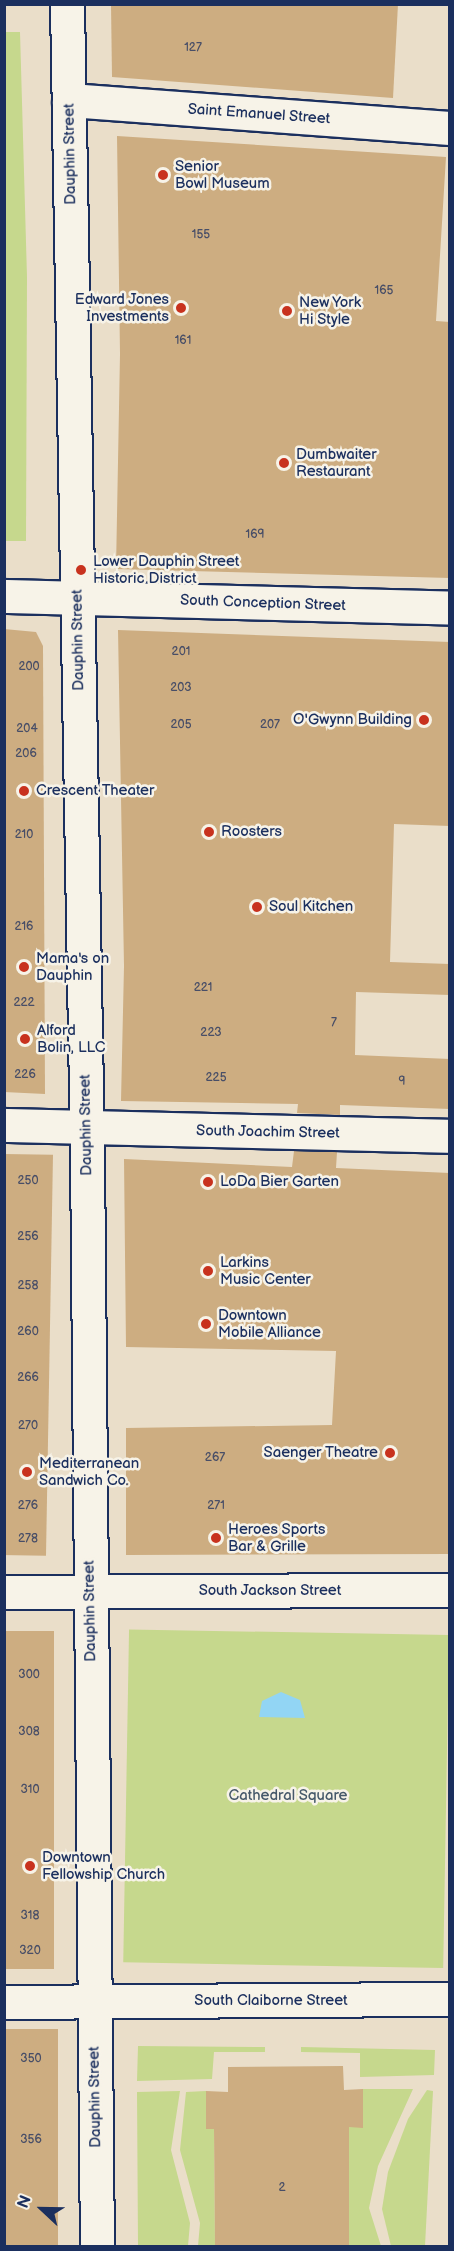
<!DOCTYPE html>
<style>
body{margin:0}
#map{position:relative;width:454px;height:2251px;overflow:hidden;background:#f7f3e8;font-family:"Balsamiq Sans",sans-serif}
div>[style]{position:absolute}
.built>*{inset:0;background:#eadec9;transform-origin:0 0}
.green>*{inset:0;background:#c6d88d;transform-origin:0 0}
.water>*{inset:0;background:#92d5f4}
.building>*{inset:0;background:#cdad81;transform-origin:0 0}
.roads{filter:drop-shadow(2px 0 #1b2f5e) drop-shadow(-2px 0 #1b2f5e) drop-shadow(0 2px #1b2f5e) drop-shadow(0 -2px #1b2f5e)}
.minor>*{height:33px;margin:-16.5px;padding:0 16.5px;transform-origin:16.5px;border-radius:16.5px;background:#f7f3e8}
.tertiary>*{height:33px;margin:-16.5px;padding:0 16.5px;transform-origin:16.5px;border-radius:16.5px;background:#f7f3e8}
.dots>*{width:16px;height:16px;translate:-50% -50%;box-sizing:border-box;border:3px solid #f7f3e8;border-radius:50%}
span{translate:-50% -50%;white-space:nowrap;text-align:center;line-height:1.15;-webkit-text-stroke:5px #f7f3e8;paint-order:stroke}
.number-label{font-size:12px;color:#484e67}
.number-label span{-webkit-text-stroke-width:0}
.street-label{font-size:15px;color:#1b2f5e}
.poi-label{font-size:15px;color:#1b2f5e}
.left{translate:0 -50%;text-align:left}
.right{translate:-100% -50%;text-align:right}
.park-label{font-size:15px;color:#46596a}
.frame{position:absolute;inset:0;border:6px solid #1b2f5e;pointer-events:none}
.north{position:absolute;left:12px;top:2179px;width:60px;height:60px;-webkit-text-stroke:4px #f7f3e8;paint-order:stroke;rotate:292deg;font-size:16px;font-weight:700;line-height:24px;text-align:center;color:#1b2f5e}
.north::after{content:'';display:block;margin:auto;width:21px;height:27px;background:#1b2f5e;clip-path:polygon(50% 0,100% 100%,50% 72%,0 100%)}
</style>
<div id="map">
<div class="built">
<div style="left:5px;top:5px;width:444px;height:2241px"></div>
</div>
<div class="green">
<div style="clip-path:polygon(4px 32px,20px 32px,27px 277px,26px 541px,4px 541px)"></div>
<div style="left:449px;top:1635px;width:333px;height:320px;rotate:91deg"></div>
<div style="clip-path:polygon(138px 2046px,265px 2047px,265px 2052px,214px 2052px,212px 2079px,137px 2081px)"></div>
<div style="clip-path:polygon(301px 2047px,435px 2050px,434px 2075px,360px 2077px,360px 2053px,301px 2052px)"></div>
<div style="clip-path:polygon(363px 2089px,413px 2089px,378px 2166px,369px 2208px,381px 2246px,349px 2246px,349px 2127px,363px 2127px)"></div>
<div style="clip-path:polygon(427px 2090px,433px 2091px,425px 2246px,391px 2246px,382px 2209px,388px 2172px,408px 2119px)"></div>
<div style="clip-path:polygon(180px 2091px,171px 2150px,190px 2223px,188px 2246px,138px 2246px,137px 2092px)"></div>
<div style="clip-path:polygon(206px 2091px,206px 2129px,214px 2129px,215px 2246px,198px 2246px,200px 2223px,180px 2150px,186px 2092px)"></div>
</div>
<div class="water">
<div style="clip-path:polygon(281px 1692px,300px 1700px,305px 1718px,259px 1717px,262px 1701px)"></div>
</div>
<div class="building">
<div style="clip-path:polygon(111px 4px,398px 4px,393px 98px,112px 77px)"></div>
<div style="clip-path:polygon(117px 136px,446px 157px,436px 321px,450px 322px,450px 578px,116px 569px,120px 354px)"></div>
<div style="clip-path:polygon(4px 629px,36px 632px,43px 646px,45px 1094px,4px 1092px)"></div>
<div style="clip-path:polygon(118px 630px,450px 642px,450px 826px,394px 824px,390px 962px,450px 964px,450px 995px,356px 992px,355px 1055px,450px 1059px,450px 1109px,340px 1105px,340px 1115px,297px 1113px,298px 1104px,121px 1101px,124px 966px)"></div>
<div style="clip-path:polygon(294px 1151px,337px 1152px,336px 1168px,450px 1173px,450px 1554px,126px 1555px,126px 1428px,332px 1425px,336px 1351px,126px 1347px,124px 1159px,292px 1167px)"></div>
<div style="left:4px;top:1154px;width:49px;height:401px;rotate:1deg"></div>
<div style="left:4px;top:1631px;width:50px;height:338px"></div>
<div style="left:4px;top:2029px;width:54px;height:218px"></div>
<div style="clip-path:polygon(343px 2066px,344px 2090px,363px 2089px,363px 2128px,349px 2127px,349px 2247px,215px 2247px,214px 2129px,206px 2129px,206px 2091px,228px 2092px,228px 2067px)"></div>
</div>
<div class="roads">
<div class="minor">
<div style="left:69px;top:100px;width:382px;rotate:4.2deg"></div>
<div style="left:4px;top:596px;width:446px;rotate:1.5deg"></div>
<div style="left:4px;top:1125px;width:446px;rotate:1.4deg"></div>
<div style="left:4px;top:1592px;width:446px;rotate:-0.3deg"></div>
<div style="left:4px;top:2002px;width:446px;rotate:-0.4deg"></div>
</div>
<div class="tertiary">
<div style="left:67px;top:4px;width:1148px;rotate:89deg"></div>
<div style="left:87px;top:1152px;width:1094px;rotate:89.48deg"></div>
</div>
</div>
<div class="dots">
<div style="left:163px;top:175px;background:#c8321e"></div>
<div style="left:181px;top:308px;background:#c8321e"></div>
<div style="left:287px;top:311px;background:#c8321e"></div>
<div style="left:284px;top:463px;background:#c8321e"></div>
<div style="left:81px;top:570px;background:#c8321e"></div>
<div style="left:424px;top:720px;background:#c8321e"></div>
<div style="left:24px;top:791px;background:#c8321e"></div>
<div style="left:209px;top:832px;background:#c8321e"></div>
<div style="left:257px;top:907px;background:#c8321e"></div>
<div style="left:24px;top:967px;background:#c8321e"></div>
<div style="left:25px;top:1039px;background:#c8321e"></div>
<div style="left:208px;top:1182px;background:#c8321e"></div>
<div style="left:208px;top:1271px;background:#c8321e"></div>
<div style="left:206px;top:1324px;background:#c8321e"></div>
<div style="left:390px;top:1453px;background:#c8321e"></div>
<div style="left:27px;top:1472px;background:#c8321e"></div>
<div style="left:216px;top:1538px;background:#c8321e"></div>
<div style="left:30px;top:1866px;background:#c8321e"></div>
</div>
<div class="number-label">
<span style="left:193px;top:48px">127</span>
<span style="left:201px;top:235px">155</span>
<span style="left:384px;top:291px">165</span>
<span style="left:183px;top:341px">161</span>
<span style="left:255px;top:535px">169</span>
<span style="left:181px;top:652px">201</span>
<span style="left:29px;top:667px">200</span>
<span style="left:181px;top:688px">203</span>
<span style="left:181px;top:725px">205</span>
<span style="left:270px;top:725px">207</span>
<span style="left:27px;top:729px">204</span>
<span style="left:26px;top:754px">206</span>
<span style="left:24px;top:835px">210</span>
<span style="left:24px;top:927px">216</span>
<span style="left:203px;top:988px">221</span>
<span style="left:24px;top:1003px">222</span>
<span style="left:334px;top:1023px">7</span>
<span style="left:211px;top:1033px">223</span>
<span style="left:25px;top:1075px">226</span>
<span style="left:216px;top:1078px">225</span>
<span style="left:402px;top:1082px">9</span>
<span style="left:28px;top:1181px">250</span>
<span style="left:28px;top:1237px">256</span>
<span style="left:28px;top:1286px">258</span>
<span style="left:28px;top:1332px">260</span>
<span style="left:28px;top:1378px">266</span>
<span style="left:28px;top:1426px">270</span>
<span style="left:215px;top:1458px">267</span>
<span style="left:28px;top:1506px">276</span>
<span style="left:216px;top:1506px">271</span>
<span style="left:28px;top:1539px">278</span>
<span style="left:29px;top:1675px">300</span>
<span style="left:29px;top:1732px">308</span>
<span style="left:30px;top:1790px">310</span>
<span style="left:30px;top:1916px">318</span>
<span style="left:30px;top:1951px">320</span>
<span style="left:31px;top:2059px">350</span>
<span style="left:31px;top:2140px">356</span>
<span style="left:282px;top:2188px">2</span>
</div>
<div class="street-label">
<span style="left:259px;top:114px;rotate:4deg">Saint Emanuel Street</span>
<span style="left:70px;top:154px;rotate:-91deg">Dauphin Street</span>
<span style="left:263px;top:603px;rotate:2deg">South Conception Street</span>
<span style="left:78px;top:640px;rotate:-91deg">Dauphin Street</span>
<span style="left:86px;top:1125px;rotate:-91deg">Dauphin Street</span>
<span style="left:268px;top:1132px;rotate:1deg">South Joachim Street</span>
<span style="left:270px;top:1591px">South Jackson Street</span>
<span style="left:90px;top:1611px;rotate:-91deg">Dauphin Street</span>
<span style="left:271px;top:2001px">South Claiborne Street</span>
<span style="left:95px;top:2097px;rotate:-91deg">Dauphin Street</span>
</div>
<div class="poi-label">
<span class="left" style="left:175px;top:175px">Senior<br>Bowl Museum</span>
<span class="right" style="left:169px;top:308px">Edward Jones<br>Investments</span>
<span class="left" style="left:299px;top:311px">New York<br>Hi Style</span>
<span class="left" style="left:296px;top:463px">Dumbwaiter<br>Restaurant</span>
<span class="left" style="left:93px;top:570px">Lower Dauphin Street<br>Historic District</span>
<span class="right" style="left:412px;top:720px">O'Gwynn Building</span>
<span class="left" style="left:36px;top:791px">Crescent Theater</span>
<span class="left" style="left:221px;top:832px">Roosters</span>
<span class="left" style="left:269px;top:907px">Soul Kitchen</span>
<span class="left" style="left:36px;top:967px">Mama's on<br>Dauphin</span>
<span class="left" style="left:37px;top:1039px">Alford<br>Bolin, LLC</span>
<span class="left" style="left:220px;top:1182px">LoDa Bier Garten</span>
<span class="left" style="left:220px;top:1271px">Larkins<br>Music Center</span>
<span class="left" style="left:218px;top:1324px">Downtown<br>Mobile Alliance</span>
<span class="right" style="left:378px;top:1453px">Saenger Theatre</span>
<span class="left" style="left:39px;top:1472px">Mediterranean<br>Sandwich Co.</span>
<span class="left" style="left:228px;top:1538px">Heroes Sports<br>Bar &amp; Grille</span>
<span class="left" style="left:42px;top:1866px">Downtown<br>Fellowship Church</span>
</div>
<div class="park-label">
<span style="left:288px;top:1796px">Cathedral Square</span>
</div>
<div class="frame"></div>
<div class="north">N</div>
</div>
